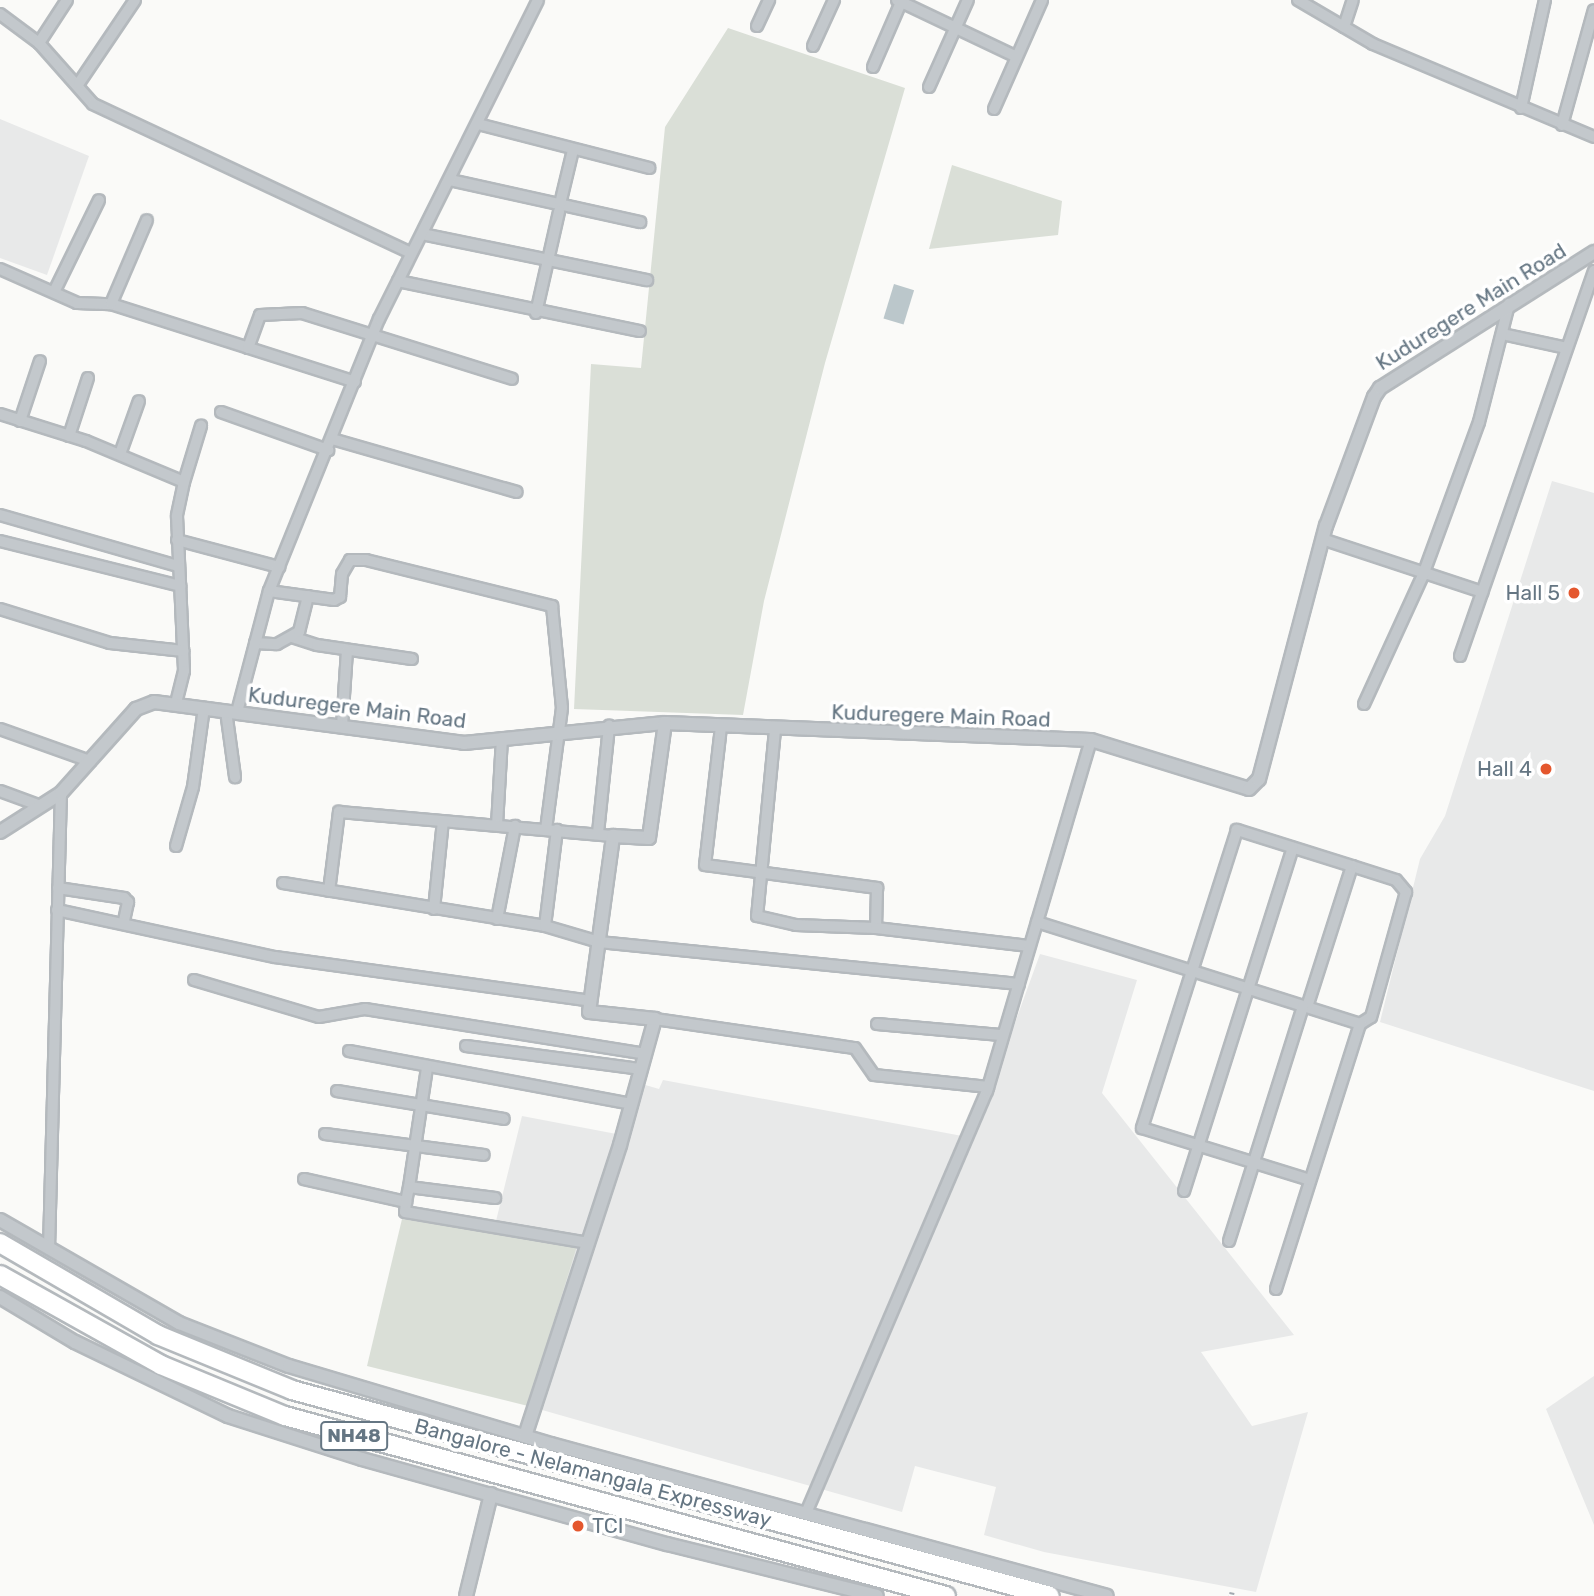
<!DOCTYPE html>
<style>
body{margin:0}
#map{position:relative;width:1594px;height:1596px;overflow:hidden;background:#fafaf8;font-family:Rubik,sans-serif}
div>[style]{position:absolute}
.built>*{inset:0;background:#e8e9e9}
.green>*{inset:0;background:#dadfd7}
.water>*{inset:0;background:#bbc7cb;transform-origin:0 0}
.roads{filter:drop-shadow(2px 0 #b4b9bd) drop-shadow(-2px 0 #b4b9bd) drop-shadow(0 2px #b4b9bd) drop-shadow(0 -2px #b4b9bd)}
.minor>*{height:10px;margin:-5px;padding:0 5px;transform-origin:5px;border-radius:5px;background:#c3c8cc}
.tertiary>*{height:12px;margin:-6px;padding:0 6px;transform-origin:6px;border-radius:6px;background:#c3c8cc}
.motorway>*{height:18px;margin:-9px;padding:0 9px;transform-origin:9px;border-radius:9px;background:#fff}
.rail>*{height:6px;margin-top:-3px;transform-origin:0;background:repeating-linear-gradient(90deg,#fff 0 10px,#a2aab0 0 20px);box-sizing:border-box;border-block:2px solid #a2aab0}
.dots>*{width:19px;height:19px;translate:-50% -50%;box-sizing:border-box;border:4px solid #fff;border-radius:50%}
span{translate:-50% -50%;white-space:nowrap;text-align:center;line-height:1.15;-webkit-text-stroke:7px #fff;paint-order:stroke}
.shield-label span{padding:2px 5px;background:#fff;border:2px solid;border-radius:5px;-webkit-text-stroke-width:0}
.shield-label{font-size:19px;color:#657683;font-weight:700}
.street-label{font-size:21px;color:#657683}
.poi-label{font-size:21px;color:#657683}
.right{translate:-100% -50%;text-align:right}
.left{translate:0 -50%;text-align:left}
</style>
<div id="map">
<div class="built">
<div style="clip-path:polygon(0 119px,89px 156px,47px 275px,0 258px)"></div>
<div style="clip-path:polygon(1552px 481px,1594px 493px,1594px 1091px,1380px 1022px,1420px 859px,1445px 816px)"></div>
<div style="clip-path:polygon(1040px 954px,1137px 980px,1102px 1093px,1294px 1335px,1201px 1352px,1252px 1426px,1308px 1412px,1256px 1592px,1044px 1552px,984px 1535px,996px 1487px,915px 1466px,902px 1512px,528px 1406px,576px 1247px,493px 1233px,522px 1116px,627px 1136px,642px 1084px,659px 1089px,663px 1080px,973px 1138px)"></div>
<div style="clip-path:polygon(1594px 1376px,1594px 1525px,1546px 1409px)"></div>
</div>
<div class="green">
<div style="clip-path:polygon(728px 28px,905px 88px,825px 363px,764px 601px,743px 715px,574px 709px,591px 364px,641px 368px,665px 127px)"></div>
<div style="clip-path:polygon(952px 165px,1062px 201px,1058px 235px,929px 249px)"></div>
<div style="clip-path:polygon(402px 1219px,577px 1246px,528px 1406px,367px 1366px)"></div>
</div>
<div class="water">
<div style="left:894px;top:284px;width:21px;height:36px;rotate:17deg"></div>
</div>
<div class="roads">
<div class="minor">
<div style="left:897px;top:0;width:131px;rotate:25.4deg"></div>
<div style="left:1298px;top:0;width:87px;rotate:30.4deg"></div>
<div style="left:1373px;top:44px;width:240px;rotate:22.8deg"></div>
<div style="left:0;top:14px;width:49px;rotate:36.6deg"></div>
<div style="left:39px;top:43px;width:81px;rotate:48.5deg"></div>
<div style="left:93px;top:104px;width:351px;rotate:25.1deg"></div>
<div style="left:757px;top:26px;width:29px;rotate:-65deg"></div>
<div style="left:1344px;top:27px;width:28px;rotate:-72deg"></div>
<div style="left:39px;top:43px;width:51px;rotate:-56.9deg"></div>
<div style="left:813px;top:46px;width:51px;rotate:-65.5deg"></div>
<div style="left:873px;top:67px;width:73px;rotate:-66.6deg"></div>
<div style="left:79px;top:83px;width:100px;rotate:-56deg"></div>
<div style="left:929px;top:87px;width:95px;rotate:-65.9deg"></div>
<div style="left:1521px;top:108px;width:111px;rotate:-77.5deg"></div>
<div style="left:994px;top:109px;width:119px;rotate:-66.2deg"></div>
<div style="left:478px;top:124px;width:177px;rotate:14.4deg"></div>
<div style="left:1562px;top:125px;width:119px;rotate:-74.5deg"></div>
<div style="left:450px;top:180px;width:195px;rotate:12.5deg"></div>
<div style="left:560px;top:204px;width:56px;rotate:-76.5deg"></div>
<div style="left:422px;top:234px;width:230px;rotate:11.6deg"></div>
<div style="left:0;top:269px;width:84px;rotate:23.8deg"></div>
<div style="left:77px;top:303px;width:34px;rotate:2deg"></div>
<div style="left:111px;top:304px;width:256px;rotate:17.7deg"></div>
<div style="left:398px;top:281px;width:247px;rotate:11.7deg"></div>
<div style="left:55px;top:290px;width:100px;rotate:-63.9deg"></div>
<div style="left:111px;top:304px;width:91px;rotate:-66.8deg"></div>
<div style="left:536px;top:313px;width:104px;rotate:-77.2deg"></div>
<div style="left:1502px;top:334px;width:66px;rotate:12.2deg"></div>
<div style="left:248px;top:348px;width:35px;rotate:-70deg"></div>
<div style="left:260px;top:315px;width:42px;rotate:-2.7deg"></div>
<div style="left:302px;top:313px;width:220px;rotate:17.4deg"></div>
<div style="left:221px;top:412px;width:114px;rotate:19.6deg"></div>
<div style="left:0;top:414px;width:90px;rotate:17.4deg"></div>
<div style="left:86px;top:441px;width:106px;rotate:22.7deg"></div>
<div style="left:184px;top:482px;width:35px;rotate:102deg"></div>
<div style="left:177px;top:516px;width:155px;rotate:87.4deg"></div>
<div style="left:184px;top:671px;width:34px;rotate:104deg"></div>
<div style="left:20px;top:421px;width:63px;rotate:-71.6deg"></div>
<div style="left:69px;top:436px;width:61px;rotate:-71.9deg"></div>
<div style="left:332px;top:439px;width:192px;rotate:16deg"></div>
<div style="left:120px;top:454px;width:56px;rotate:-70.3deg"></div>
<div style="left:184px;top:482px;width:59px;rotate:-73.1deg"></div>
<div style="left:0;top:515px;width:185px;rotate:16deg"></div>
<div style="left:1322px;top:539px;width:169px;rotate:18.3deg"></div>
<div style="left:177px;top:540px;width:106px;rotate:14.8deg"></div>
<div style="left:0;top:541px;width:186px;rotate:14deg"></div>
<div style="left:269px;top:591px;width:66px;rotate:7.9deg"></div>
<div style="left:334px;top:600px;width:7px;rotate:-27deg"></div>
<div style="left:340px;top:597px;width:23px;rotate:-85deg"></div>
<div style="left:342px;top:574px;width:16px;rotate:-60deg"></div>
<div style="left:350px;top:560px;width:16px"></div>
<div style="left:366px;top:560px;width:192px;rotate:13.9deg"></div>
<div style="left:552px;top:606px;width:102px;rotate:84.4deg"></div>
<div style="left:562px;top:708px;width:122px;rotate:97.5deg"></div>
<div style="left:0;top:609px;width:115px;rotate:17.2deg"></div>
<div style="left:110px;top:643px;width:74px;rotate:6.2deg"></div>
<div style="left:292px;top:637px;width:26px;rotate:18deg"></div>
<div style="left:317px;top:645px;width:96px;rotate:8.4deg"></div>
<div style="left:255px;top:643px;width:22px;rotate:3deg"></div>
<div style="left:277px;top:644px;width:25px;rotate:-29deg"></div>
<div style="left:299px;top:632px;width:37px;rotate:-76deg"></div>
<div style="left:1460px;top:656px;width:408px;rotate:-70.8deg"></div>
<div style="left:1364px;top:704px;width:142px;rotate:-65.4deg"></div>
<div style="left:1423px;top:575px;width:163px;rotate:-69.9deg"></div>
<div style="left:1479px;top:422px;width:122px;rotate:-75.7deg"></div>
<div style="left:226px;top:711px;width:67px;rotate:82.2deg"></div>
<div style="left:237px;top:712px;width:125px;rotate:-75.2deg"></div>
<div style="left:269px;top:591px;width:293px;rotate:-68deg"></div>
<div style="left:379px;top:319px;width:356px;rotate:-63.5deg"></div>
<div style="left:342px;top:726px;width:76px;rotate:-86.2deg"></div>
<div style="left:721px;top:727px;width:139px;rotate:96.6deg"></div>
<div style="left:705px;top:865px;width:174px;rotate:7.6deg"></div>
<div style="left:877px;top:888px;width:40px;rotate:91.4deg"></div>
<div style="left:0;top:729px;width:96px;rotate:19.6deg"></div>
<div style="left:775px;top:730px;width:187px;rotate:95.5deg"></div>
<div style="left:757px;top:916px;width:40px;rotate:13deg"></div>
<div style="left:796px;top:925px;width:80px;rotate:2.1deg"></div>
<div style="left:876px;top:928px;width:154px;rotate:6.7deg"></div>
<div style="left:0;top:791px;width:44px;rotate:20.1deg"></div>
<div style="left:497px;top:825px;width:87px;rotate:-86.7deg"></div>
<div style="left:598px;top:833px;width:108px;rotate:-84.1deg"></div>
<div style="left:176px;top:846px;width:61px;rotate:-73.9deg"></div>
<div style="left:193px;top:787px;width:80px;rotate:-82.1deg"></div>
<div style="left:1352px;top:866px;width:46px;rotate:17.7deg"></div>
<div style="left:1396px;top:880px;width:16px;rotate:50deg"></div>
<div style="left:1406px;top:892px;width:130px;rotate:105.6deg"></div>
<div style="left:1371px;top:1017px;width:13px;rotate:148deg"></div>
<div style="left:283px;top:883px;width:266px;rotate:9.3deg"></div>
<div style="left:545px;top:926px;width:56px;rotate:16.5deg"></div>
<div style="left:599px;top:942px;width:422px;rotate:5.7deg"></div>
<div style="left:58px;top:888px;width:67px;rotate:8.6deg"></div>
<div style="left:124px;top:898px;width:6px;rotate:45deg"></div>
<div style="left:128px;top:902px;width:19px;rotate:102deg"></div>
<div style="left:329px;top:891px;width:80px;rotate:-82.8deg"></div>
<div style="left:339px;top:812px;width:275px;rotate:5deg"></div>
<div style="left:434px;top:909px;width:88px;rotate:-84.2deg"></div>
<div style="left:57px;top:910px;width:223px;rotate:12.2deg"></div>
<div style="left:275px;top:957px;width:319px;rotate:7.9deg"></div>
<div style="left:497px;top:919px;width:95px;rotate:-79deg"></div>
<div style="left:1037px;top:922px;width:339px;rotate:17.5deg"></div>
<div style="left:1360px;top:1024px;width:278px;rotate:107.6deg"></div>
<div style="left:545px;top:926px;width:97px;rotate:-82.9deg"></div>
<div style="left:194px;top:980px;width:130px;rotate:16.5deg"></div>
<div style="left:319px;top:1017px;width:47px;rotate:-9.9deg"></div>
<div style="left:365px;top:1009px;width:284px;rotate:9.1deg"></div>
<div style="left:1307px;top:1007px;width:148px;rotate:-72.3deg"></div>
<div style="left:1352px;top:866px;width:121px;rotate:-162.6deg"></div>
<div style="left:1237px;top:830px;width:313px;rotate:107.7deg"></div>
<div style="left:1142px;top:1128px;width:176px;rotate:17.2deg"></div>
<div style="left:655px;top:1019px;width:202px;rotate:8.3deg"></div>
<div style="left:855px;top:1048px;width:33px;rotate:55deg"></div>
<div style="left:874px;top:1075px;width:115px;rotate:6deg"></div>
<div style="left:877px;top:1024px;width:124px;rotate:5.1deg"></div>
<div style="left:466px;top:1046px;width:177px;rotate:7.5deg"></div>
<div style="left:349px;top:1051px;width:287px;rotate:10.6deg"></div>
<div style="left:337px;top:1091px;width:169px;rotate:9.5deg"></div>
<div style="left:325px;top:1134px;width:160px;rotate:7.5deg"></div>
<div style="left:304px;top:1179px;width:105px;rotate:12.7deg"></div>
<div style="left:406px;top:1202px;width:10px;rotate:96deg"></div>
<div style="left:405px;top:1212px;width:186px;rotate:9.6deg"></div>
<div style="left:409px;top:1187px;width:120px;rotate:-81.4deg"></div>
<div style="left:1184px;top:1191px;width:360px;rotate:-72.4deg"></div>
<div style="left:406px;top:1202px;width:15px;rotate:-79deg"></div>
<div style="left:409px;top:1187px;width:87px;rotate:7.3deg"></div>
<div style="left:1229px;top:1241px;width:246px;rotate:-72.5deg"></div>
<div style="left:49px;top:1249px;width:456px;rotate:-88.5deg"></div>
<div style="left:806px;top:1513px;width:459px;rotate:-66.8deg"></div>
<div style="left:987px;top:1091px;width:366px;rotate:-73.5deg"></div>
</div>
<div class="tertiary">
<div style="left:0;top:832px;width:72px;rotate:-32.6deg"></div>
<div style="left:61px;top:793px;width:113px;rotate:-48.2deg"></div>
<div style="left:136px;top:709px;width:19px;rotate:-21deg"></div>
<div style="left:154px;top:702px;width:313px;rotate:7.5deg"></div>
<div style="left:464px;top:743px;width:202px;rotate:-5.7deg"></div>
<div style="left:665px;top:723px;width:426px;rotate:2.3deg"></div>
<div style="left:1091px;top:740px;width:165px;rotate:17.2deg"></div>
<div style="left:1249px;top:789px;width:14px;rotate:-45deg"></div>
<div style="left:1259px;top:779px;width:262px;rotate:-75.2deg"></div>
<div style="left:1326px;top:526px;width:138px;rotate:-69.6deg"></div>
<div style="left:1374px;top:397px;width:11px;rotate:-56deg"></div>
<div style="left:1380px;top:388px;width:254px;rotate:-32.4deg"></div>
<div style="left:0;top:1220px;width:207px;rotate:29.9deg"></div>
<div style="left:179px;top:1323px;width:118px;rotate:21.4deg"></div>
<div style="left:289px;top:1366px;width:273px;rotate:16.6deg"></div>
<div style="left:551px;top:1444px;width:576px;rotate:15.29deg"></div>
<div style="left:0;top:1297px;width:87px;rotate:31deg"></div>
<div style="left:75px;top:1342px;width:170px;rotate:25.8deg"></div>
<div style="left:228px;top:1416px;width:141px;rotate:17.8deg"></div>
<div style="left:362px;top:1459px;width:317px;rotate:15.6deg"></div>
<div style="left:667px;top:1544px;width:216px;rotate:13.9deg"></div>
<div style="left:525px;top:1436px;width:306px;rotate:-71.9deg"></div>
<div style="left:620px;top:1145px;width:131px;rotate:-74.5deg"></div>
<div style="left:655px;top:1019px;width:66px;rotate:-173.9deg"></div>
<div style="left:589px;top:1012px;width:178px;rotate:-82.2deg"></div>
<div style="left:613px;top:836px;width:36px;rotate:3deg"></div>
<div style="left:649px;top:838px;width:116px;rotate:-82.1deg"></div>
<div style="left:466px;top:1596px;width:105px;rotate:-76.2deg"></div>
</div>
<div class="motorway">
<div style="left:0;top:1243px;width:183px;rotate:30.2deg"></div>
<div style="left:158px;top:1335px;width:145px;rotate:22.3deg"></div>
<div style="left:292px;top:1390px;width:785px;rotate:15.2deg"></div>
<div style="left:0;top:1275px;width:184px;rotate:29.2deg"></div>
<div style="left:161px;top:1365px;width:134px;rotate:22.4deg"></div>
<div style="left:285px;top:1416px;width:685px;rotate:15.23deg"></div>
</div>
</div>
<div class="rail">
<div style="left:1229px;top:1595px;width:5px;rotate:11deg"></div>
</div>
<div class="dots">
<div style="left:1574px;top:593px;background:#e4572e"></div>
<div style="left:1546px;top:769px;background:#e4572e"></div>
<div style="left:578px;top:1526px;background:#e4572e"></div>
</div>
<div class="shield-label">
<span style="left:354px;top:1436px">NH48</span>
</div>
<div class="street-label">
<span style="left:1471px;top:307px;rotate:-32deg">Kuduregere Main Road</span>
<span style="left:357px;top:708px;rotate:7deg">Kuduregere Main Road</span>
<span style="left:941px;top:716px;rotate:2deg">Kuduregere Main Road</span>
<span style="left:593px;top:1473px;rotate:15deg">Bangalore - Nelamangala Expressway</span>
</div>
<div class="poi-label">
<span class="right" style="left:1560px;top:593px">Hall 5</span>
<span class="right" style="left:1532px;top:769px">Hall 4</span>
<span class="left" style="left:592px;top:1526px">TCI</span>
</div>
</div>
